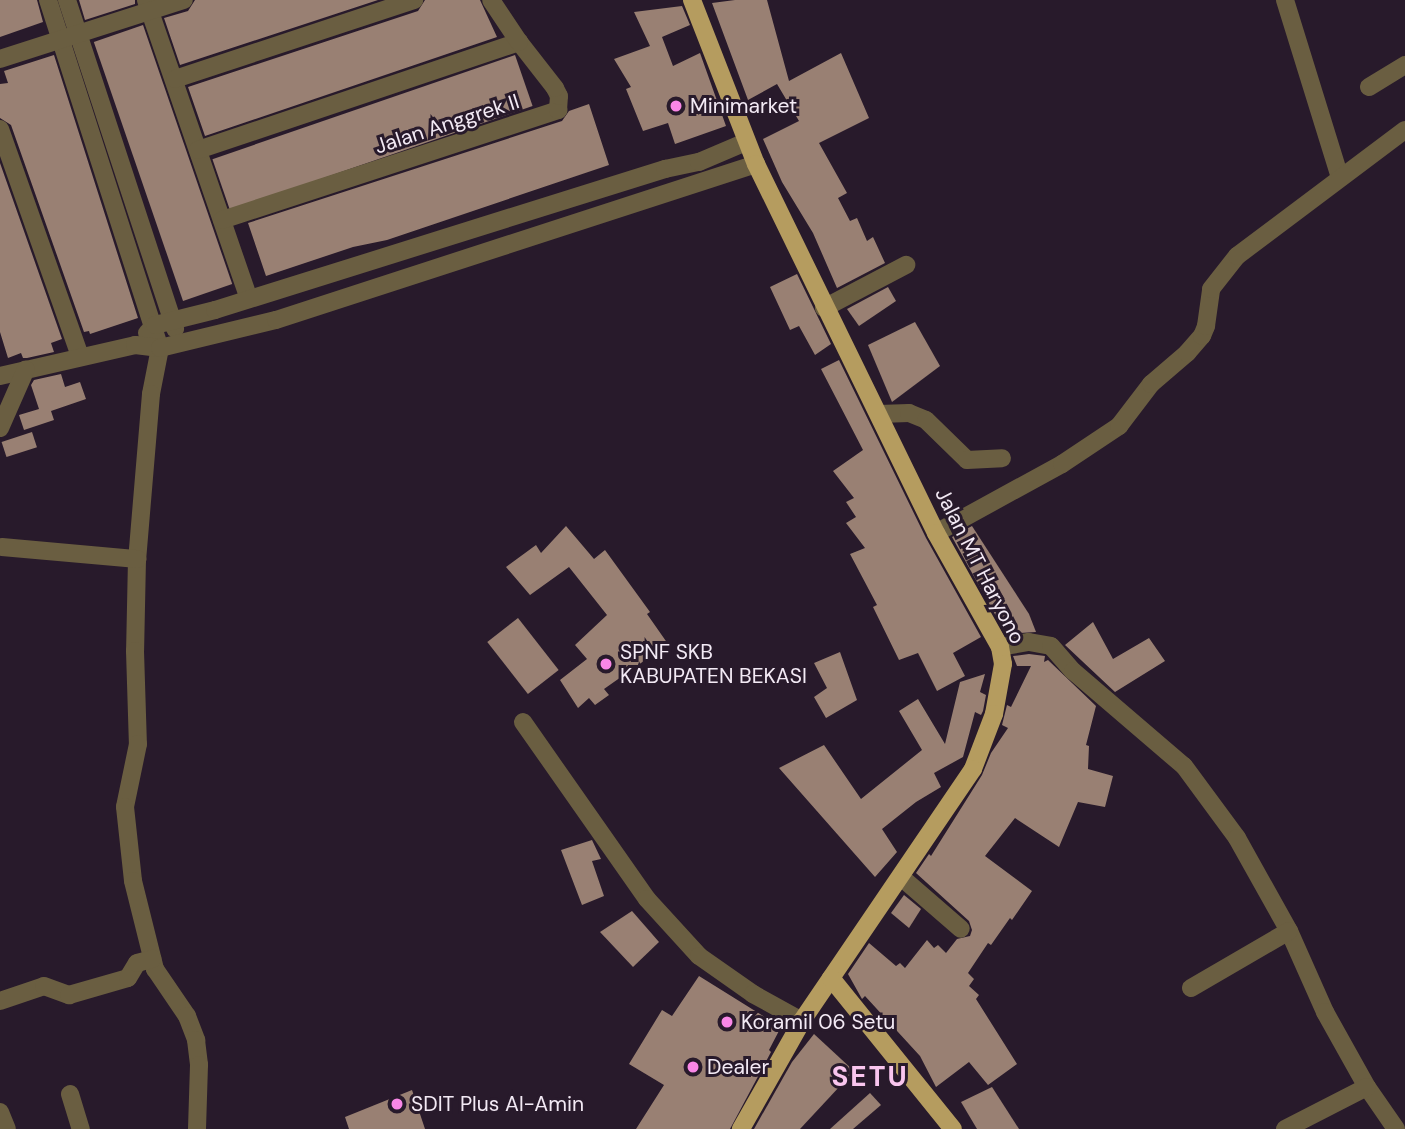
<!DOCTYPE html>
<style>
body{margin:0}
#map{position:relative;width:1405px;height:1129px;overflow:hidden;background:#281a2b;font-family:"DM Sans",sans-serif}
div>[style]{position:absolute}
.building>*{inset:0;background:#998073;transform-origin:0 0}
.minor>*{height:18px;margin:-9px;padding:0 9px;transform-origin:9px;border-radius:9px;background:#6a5e41}
.major>*{height:18px;margin:-9px;padding:0 9px;transform-origin:9px;border-radius:9px;background:#b59c5f}
.dots>*{width:19px;height:19px;translate:-50% -50%;box-sizing:border-box;border:4px solid #281a2b;border-radius:50%}
span{translate:-50% -50%;white-space:nowrap;text-align:center;line-height:1.15;-webkit-text-stroke:6px #281a2b;paint-order:stroke}
.poi-label{font-size:21px;color:#f3eaf5}
.left{translate:0 -50%;text-align:left}
.street-label{font-size:21px;color:#f3eaf5}
.district-label{font-size:28px;color:#f9c5ee;font-weight:700;letter-spacing:2px}
</style>
<div id="map">
<div class="building">
<div style="clip-path:polygon(0 0,37px 0,43px 22px,0 37px)"></div>
<div style="clip-path:polygon(79px 0,135px 0,135px 4px,85px 20px)"></div>
<div style="clip-path:polygon(195px 0,378px 0,180px 65px,164px 18px,188px 11px)"></div>
<div style="clip-path:polygon(425px 0,480px 0,497px 37px,205px 136px,188px 87px,418px 11px)"></div>
<div style="clip-path:polygon(735px 0,767px 0,789px 81px,841px 53px,869px 118px,819px 143px,847px 193px,838px 198px,850px 221px,857px 218px,867px 241px,873px 237px,885px 263px,837px 288px,813px 233px,782px 182px,763px 139px,799px 121px,777px 84px,748px 100px,712px 3px)"></div>
<div style="clip-path:polygon(682px 6px,690px 25px,662px 37px,673px 66px,700px 53px,726px 126px,675px 144px,668px 123px,643px 131px,626px 89px,631px 87px,614px 59px,650px 46px,634px 12px)"></div>
<div style="left:143px;top:25px;width:274px;height:52px;rotate:71deg"></div>
<div style="clip-path:polygon(54px 55px,138px 318px,90px 334px,89px 331px,84px 332px,11px 125px,0 118px,0 84px,8px 83px,4px 71px)"></div>
<div style="left:515px;top:55px;width:54px;height:320px;rotate:71deg"></div>
<div style="clip-path:polygon(589px 104px,609px 165px,387px 240px,353px 247px,266px 276px,248px 223px,562px 121px,569px 111px)"></div>
<div style="clip-path:polygon(0 163px,62px 339px,51px 343px,54px 352px,27px 358px,23px 358px,21px 353px,8px 358px,0 332px)"></div>
<div style="clip-path:polygon(797px 274px,831px 344px,815px 355px,799px 326px,790px 330px,770px 287px)"></div>
<div style="clip-path:polygon(888px 287px,896px 301px,859px 326px,847px 309px)"></div>
<div style="clip-path:polygon(915px 322px,940px 366px,892px 402px,868px 345px)"></div>
<div style="clip-path:polygon(839px 360px,926px 538px,981px 637px,953px 653px,965px 676px,937px 691px,918px 653px,899px 660px,873px 607px,877px 605px,850px 554px,865px 548px,846px 523px,856px 517px,846px 502px,854px 498px,833px 471px,863px 450px,821px 369px)"></div>
<div style="clip-path:polygon(61px 374px,65px 387px,80px 382px,86px 399px,51px 411px,54px 420px,24px 430px,19px 415px,39px 409px,31px 385px,34px 380px)"></div>
<div style="left:32px;top:432px;width:16px;height:32px;rotate:72deg"></div>
<div style="clip-path:polygon(566px 526px,594px 559px,605px 550px,650px 612px,647px 614px,668px 644px,604px 689px,609px 695px,595px 705px,589px 698px,578px 708px,560px 680px,587px 659px,575px 645px,607px 615px,569px 567px,530px 595px,506px 567px,536px 545px,541px 553px)"></div>
<div style="clip-path:polygon(972px 526px,1029px 614px,1036px 632px,1006px 634px,952px 537px)"></div>
<div style="left:518px;top:618px;width:66px;height:39px;rotate:52deg"></div>
<div style="clip-path:polygon(1093px 622px,1113px 659px,1149px 638px,1165px 661px,1115px 692px,1065px 645px)"></div>
<div style="clip-path:polygon(840px 652px,857px 700px,826px 718px,814px 697px,827px 688px,814px 663px)"></div>
<div style="clip-path:polygon(1029px 654px,1045px 656px,1044px 662px,1048px 660px,1096px 706px,1086px 745px,1089px 746px,1088px 769px,1113px 776px,1105px 807px,1078px 802px,1059px 847px,1015px 818px,985px 856px,1032px 891px,1012px 920px,1010px 918px,991px 945px,988px 943px,968px 973px,974px 979px,969px 986px,979px 995px,976px 999px,1017px 1064px,988px 1085px,969px 1062px,936px 1087px,920px 1056px,865px 996px,862px 999px,848px 974px,869px 943px,896px 966px,900px 963px,905px 968px,927px 940px,934px 948px,938px 945px,946px 953px,957px 939px,970px 936px,972px 930px,969px 921px,916px 873px,929px 854px,931px 856px,982px 775px,991px 753px,1008px 728px,1002px 725px,1007px 705px,1011px 707px,1031px 666px,1017px 666px,1013px 656px)"></div>
<div style="clip-path:polygon(985px 674px,980px 692px,986px 695px,983px 711px,981px 715px,975px 712px,963px 757px,934px 773px,941px 787px,916px 802px,882px 829px,897px 852px,875px 877px,779px 768px,824px 745px,861px 799px,922px 750px,899px 711px,918px 699px,945px 744px,960px 682px)"></div>
<div style="clip-path:polygon(592px 840px,601px 859px,592px 861px,604px 896px,582px 905px,561px 850px)"></div>
<div style="clip-path:polygon(904px 895px,921px 909px,909px 928px,891px 913px)"></div>
<div style="clip-path:polygon(632px 911px,659px 942px,633px 967px,600px 932px)"></div>
<div style="clip-path:polygon(699px 976px,781px 1027px,769px 1050px,771px 1052px,730px 1129px,636px 1129px,664px 1085px,629px 1064px,662px 1010px,672px 1016px)"></div>
<div style="clip-path:polygon(814px 1034px,854px 1071px,800px 1129px,754px 1129px,792px 1062px)"></div>
<div style="clip-path:polygon(992px 1087px,1019px 1129px,977px 1129px,961px 1102px)"></div>
<div style="clip-path:polygon(412px 1090px,425px 1129px,349px 1129px,345px 1117px)"></div>
<div style="clip-path:polygon(870px 1093px,881px 1105px,853px 1129px,830px 1129px)"></div>
</div>
<div class="minor">
<div style="left:48px;top:0;width:366px;rotate:72.2deg"></div>
<div style="left:160px;top:348px;width:47px;rotate:101.1deg"></div>
<div style="left:151px;top:394px;width:166px;rotate:94.8deg"></div>
<div style="left:137px;top:559px;width:92px;rotate:91.2deg"></div>
<div style="left:135px;top:651px;width:93px;rotate:88.2deg"></div>
<div style="left:138px;top:744px;width:64px;rotate:101.7deg"></div>
<div style="left:125px;top:807px;width:74px;rotate:83.8deg"></div>
<div style="left:133px;top:881px;width:91px;rotate:76deg"></div>
<div style="left:155px;top:969px;width:57px;rotate:55.8deg"></div>
<div style="left:187px;top:1016px;width:26px;rotate:69deg"></div>
<div style="left:196px;top:1040px;width:25px;rotate:83deg"></div>
<div style="left:199px;top:1065px;width:64px;rotate:91.8deg"></div>
<div style="left:67px;top:0;width:346px;rotate:71.8deg"></div>
<div style="left:146px;top:0;width:316px;rotate:71deg"></div>
<div style="left:1285px;top:0;width:186px;rotate:72.8deg"></div>
<div style="left:0;top:59px;width:193px;rotate:-17.8deg"></div>
<div style="left:175px;top:79px;width:252px;rotate:-18.3deg"></div>
<div style="left:1369px;top:87px;width:42px;rotate:-31.4deg"></div>
<div style="left:0;top:129px;width:241px;rotate:70.6deg"></div>
<div style="left:198px;top:150px;width:339px;rotate:-18.6deg"></div>
<div style="left:222px;top:220px;width:354px;rotate:-18.1deg"></div>
<div style="left:558px;top:110px;width:14px;rotate:-86deg"></div>
<div style="left:559px;top:96px;width:9px;rotate:-117deg"></div>
<div style="left:555px;top:88px;width:58px;rotate:-128deg"></div>
<div style="left:519px;top:42px;width:50px;rotate:-123.7deg"></div>
<div style="left:824px;top:308px;width:93px;rotate:-27.7deg"></div>
<div style="left:147px;top:333px;width:11px;rotate:-45deg"></div>
<div style="left:155px;top:325px;width:62px;rotate:-14deg"></div>
<div style="left:215px;top:310px;width:472px;rotate:-17.4deg"></div>
<div style="left:665px;top:169px;width:35px;rotate:-12deg"></div>
<div style="left:699px;top:162px;width:51px;rotate:-23.1deg"></div>
<div style="left:0;top:376px;width:139px;rotate:-12.9deg"></div>
<div style="left:135px;top:345px;width:25px;rotate:7deg"></div>
<div style="left:160px;top:348px;width:119px;rotate:-13.6deg"></div>
<div style="left:276px;top:320px;width:505px;rotate:-18deg"></div>
<div style="left:879px;top:414px;width:30px;rotate:-2deg"></div>
<div style="left:909px;top:413px;width:18px;rotate:22deg"></div>
<div style="left:926px;top:420px;width:57px;rotate:44.3deg"></div>
<div style="left:967px;top:460px;width:35px;rotate:-3deg"></div>
<div style="left:0;top:428px;width:64px;rotate:-66.2deg"></div>
<div style="left:936px;top:533px;width:144px;rotate:-28.7deg"></div>
<div style="left:1062px;top:464px;width:69px;rotate:-33.7deg"></div>
<div style="left:1119px;top:426px;width:53px;rotate:-52.7deg"></div>
<div style="left:1151px;top:384px;width:48px;rotate:-40.7deg"></div>
<div style="left:1187px;top:353px;width:23px;rotate:-49deg"></div>
<div style="left:1202px;top:336px;width:11px;rotate:-68deg"></div>
<div style="left:1206px;top:326px;width:37px;rotate:-82deg"></div>
<div style="left:1211px;top:289px;width:42px;rotate:-51.8deg"></div>
<div style="left:1237px;top:256px;width:210px;rotate:-36.9deg"></div>
<div style="left:2px;top:547px;width:136px;rotate:5.1deg"></div>
<div style="left:1000px;top:647px;width:29px;rotate:-10deg"></div>
<div style="left:1029px;top:642px;width:22px;rotate:10deg"></div>
<div style="left:1051px;top:646px;width:33px;rotate:49deg"></div>
<div style="left:1073px;top:671px;width:146px;rotate:40.6deg"></div>
<div style="left:1184px;top:766px;width:89px;rotate:53.6deg"></div>
<div style="left:1237px;top:838px;width:107px;rotate:60.8deg"></div>
<div style="left:1289px;top:931px;width:89px;rotate:66deg"></div>
<div style="left:1325px;top:1012px;width:86px;rotate:60.8deg"></div>
<div style="left:1367px;top:1087px;width:51px;rotate:55.4deg"></div>
<div style="left:523px;top:722px;width:216px;rotate:55deg"></div>
<div style="left:647px;top:899px;width:77px;rotate:47.6deg"></div>
<div style="left:699px;top:956px;width:66px;rotate:35.1deg"></div>
<div style="left:753px;top:994px;width:56px;rotate:28.9deg"></div>
<div style="left:901px;top:877px;width:79px;rotate:40.9deg"></div>
<div style="left:1191px;top:988px;width:113px;rotate:-30.2deg"></div>
<div style="left:0;top:1001px;width:46px;rotate:-18.8deg"></div>
<div style="left:44px;top:986px;width:27px;rotate:20deg"></div>
<div style="left:69px;top:995px;width:61px;rotate:-16.1deg"></div>
<div style="left:128px;top:978px;width:17px;rotate:-59deg"></div>
<div style="left:137px;top:963px;width:16px;rotate:-15deg"></div>
<div style="left:70px;top:1094px;width:37px;rotate:73deg"></div>
<div style="left:0;top:1112px;width:18px;rotate:68deg"></div>
<div style="left:1285px;top:1129px;width:92px;rotate:-27.1deg"></div>
</div>
<div class="major">
<div style="left:692px;top:0;width:176px;rotate:68.7deg"></div>
<div style="left:756px;top:164px;width:411px;rotate:64deg"></div>
<div style="left:936px;top:533px;width:131px;rotate:60.7deg"></div>
<div style="left:1000px;top:647px;width:17px;rotate:80deg"></div>
<div style="left:1003px;top:664px;width:51px;rotate:100.2deg"></div>
<div style="left:994px;top:714px;width:59px;rotate:110.9deg"></div>
<div style="left:973px;top:769px;width:305px;rotate:124.2deg"></div>
<div style="left:802px;top:1021px;width:124px;rotate:119.5deg"></div>
<div style="left:831px;top:978px;width:194px;rotate:51.1deg"></div>
</div>
<div class="dots">
<div style="left:676px;top:106px;background:#fa87e7"></div>
<div style="left:606px;top:664px;background:#fa87e7"></div>
<div style="left:727px;top:1022px;background:#fa87e7"></div>
<div style="left:693px;top:1067px;background:#fa87e7"></div>
<div style="left:397px;top:1104px;background:#fa87e7"></div>
</div>
<div class="poi-label">
<span class="left" style="left:690px;top:106px">Minimarket</span>
<span class="left" style="left:620px;top:664px">SPNF SKB<br>KABUPATEN BEKASI</span>
<span class="left" style="left:741px;top:1022px">Koramil 06 Setu</span>
<span class="left" style="left:707px;top:1067px">Dealer</span>
<span class="left" style="left:411px;top:1104px">SDIT Plus Al-Amin</span>
</div>
<div class="street-label">
<span style="left:447px;top:124px;rotate:-18deg">Jalan Anggrek II</span>
<span style="left:980px;top:566px;rotate:63deg">Jalan MT Haryono</span>
</div>
<div class="district-label">
<span style="left:870px;top:1077px">SETU</span>
</div>
</div>
